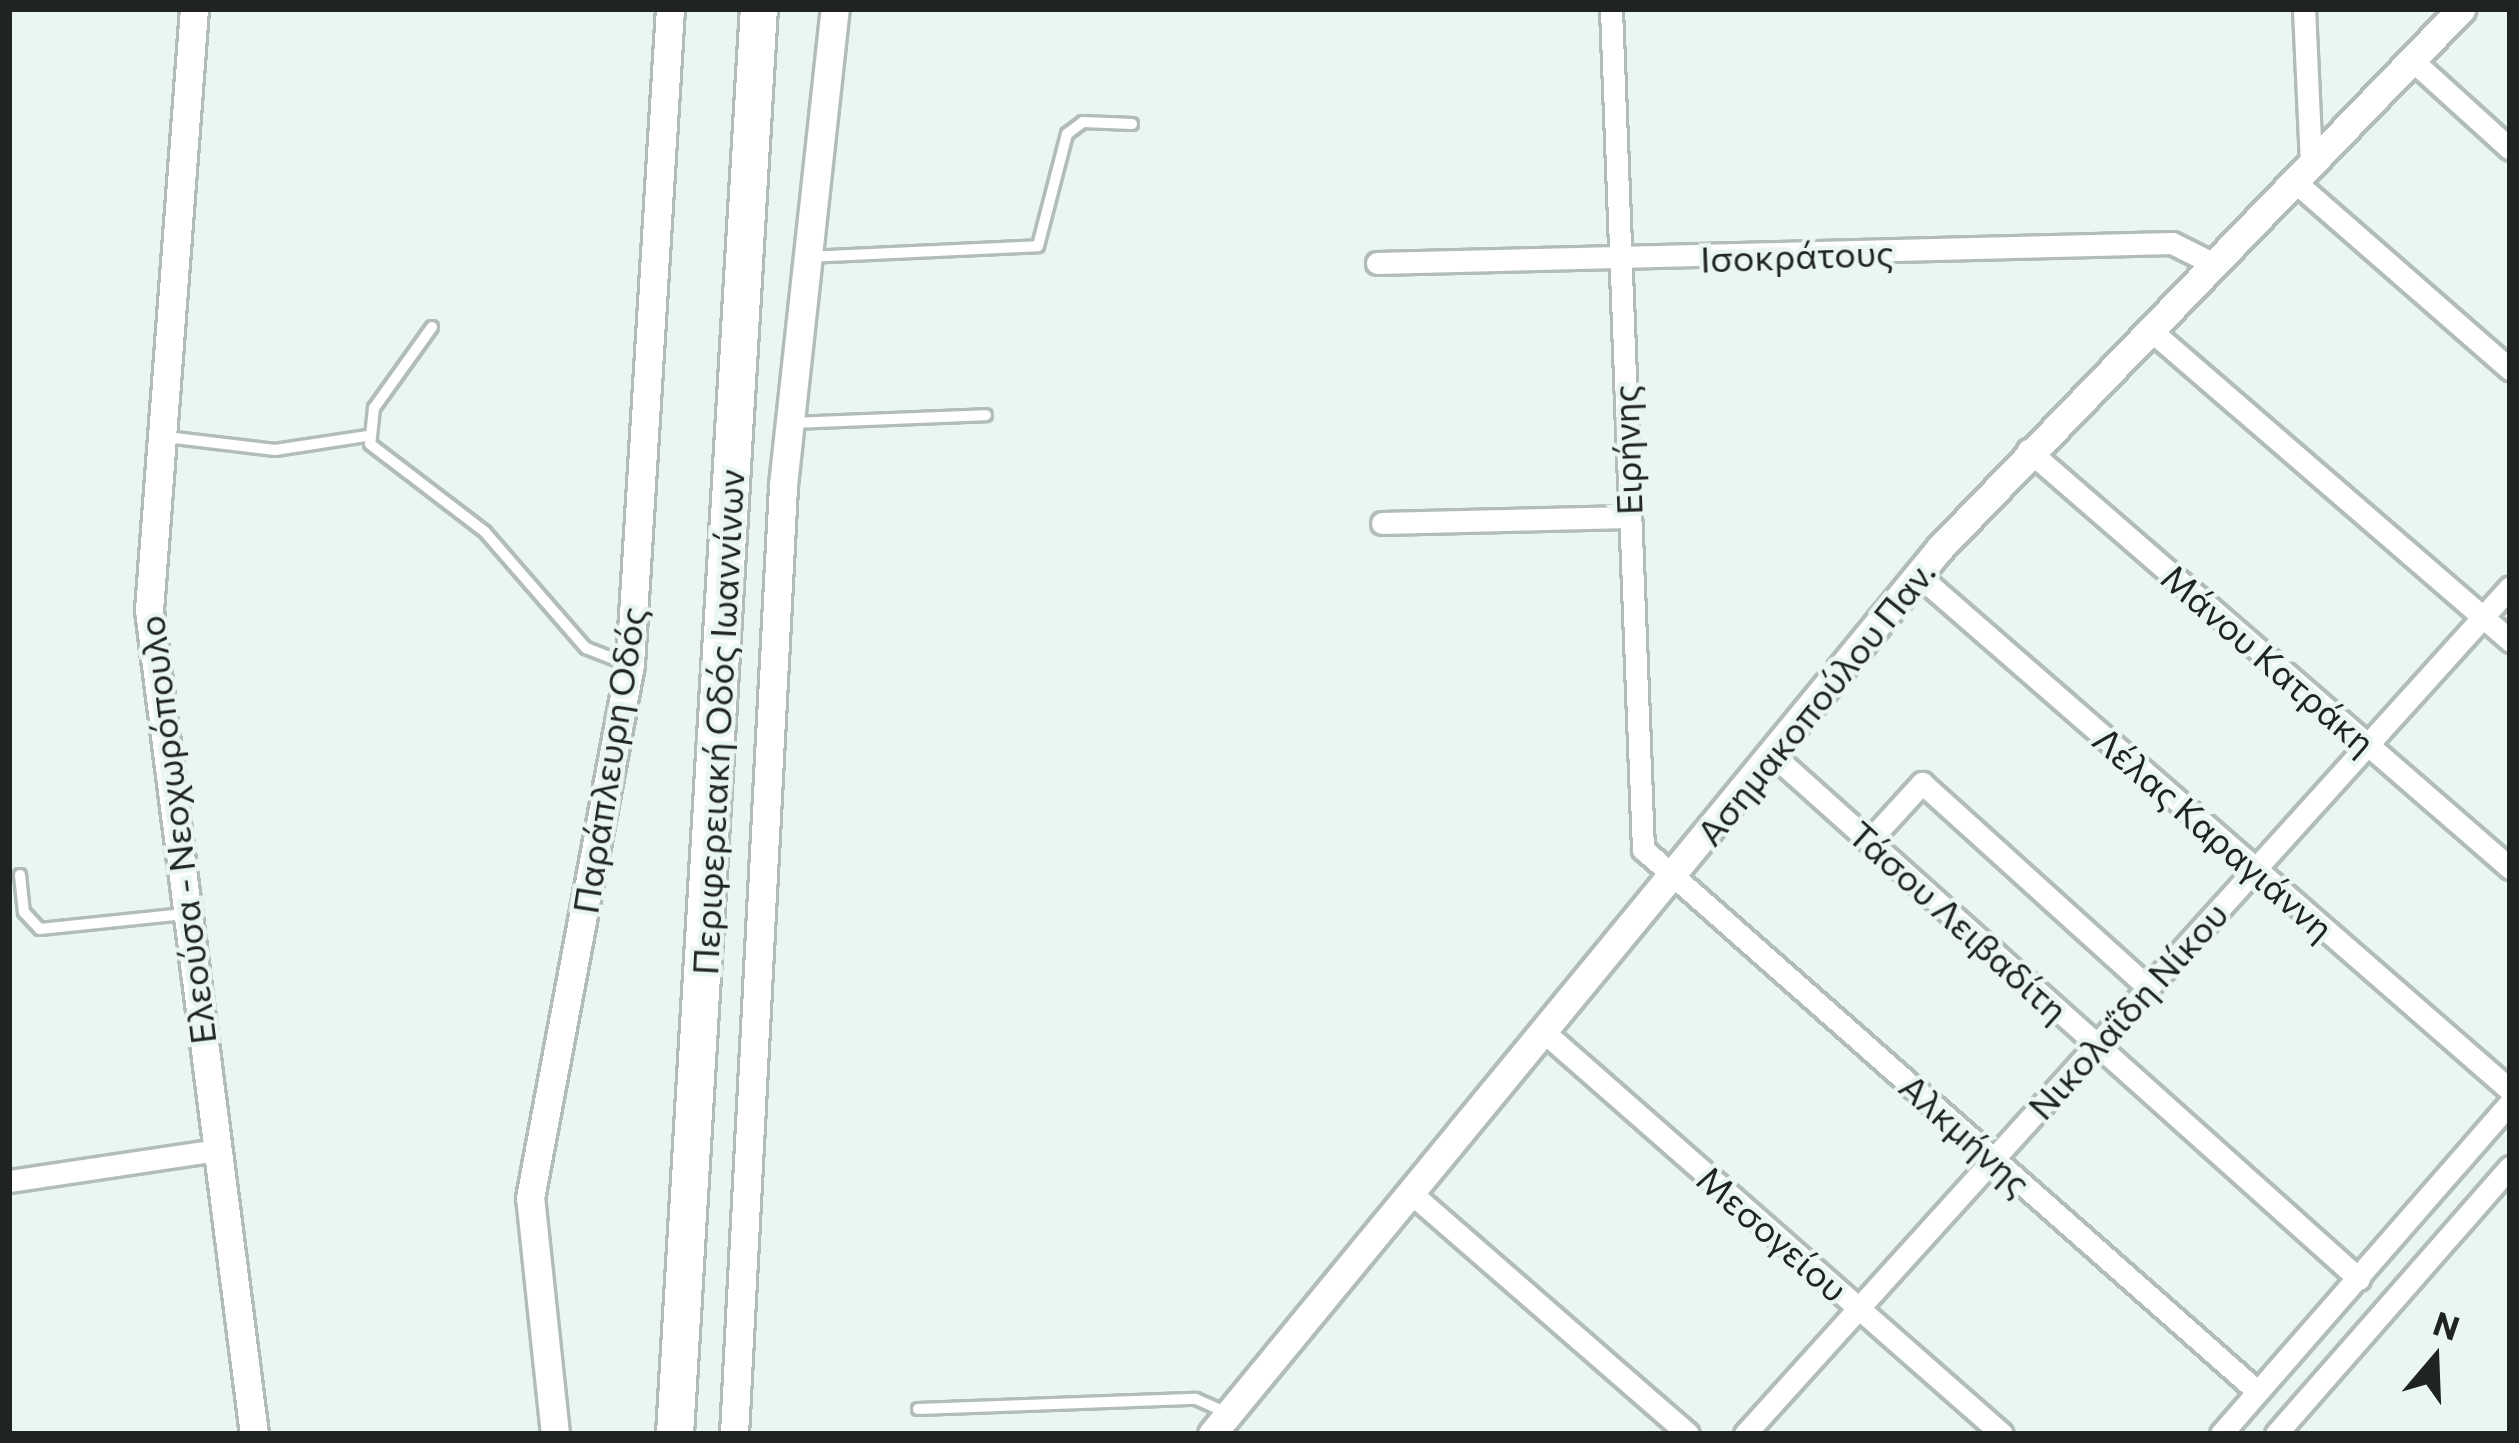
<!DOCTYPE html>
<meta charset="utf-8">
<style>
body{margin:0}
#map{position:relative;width:2519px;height:1443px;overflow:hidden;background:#eaf6f1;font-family:Commissioner,sans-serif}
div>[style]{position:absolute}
.roads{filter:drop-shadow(3px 0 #b2bdb8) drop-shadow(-3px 0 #b2bdb8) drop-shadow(0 3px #b2bdb8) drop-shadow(0 -3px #b2bdb8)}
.lane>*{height:10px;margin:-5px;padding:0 5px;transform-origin:5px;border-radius:5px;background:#fff}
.street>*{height:21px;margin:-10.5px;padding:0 10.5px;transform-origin:10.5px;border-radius:10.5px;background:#fff}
.secondary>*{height:27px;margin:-13.5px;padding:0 13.5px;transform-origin:13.5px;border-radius:13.5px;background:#fff}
.highway>*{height:36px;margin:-18px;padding:0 18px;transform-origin:18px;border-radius:18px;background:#fff}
span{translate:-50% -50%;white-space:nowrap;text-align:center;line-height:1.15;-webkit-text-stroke:9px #eaf6f1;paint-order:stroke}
.street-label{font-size:36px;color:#1f2322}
.frame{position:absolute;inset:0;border:12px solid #1f2322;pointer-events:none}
.north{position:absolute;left:2375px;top:1299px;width:120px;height:120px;-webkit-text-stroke:9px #eaf6f1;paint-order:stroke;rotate:19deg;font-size:33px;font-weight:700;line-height:48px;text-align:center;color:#1f2322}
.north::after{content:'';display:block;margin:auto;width:42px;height:54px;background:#1f2322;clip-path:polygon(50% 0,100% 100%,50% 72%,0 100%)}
</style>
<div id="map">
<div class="roads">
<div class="lane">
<div style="left:807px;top:257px;width:231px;rotate:-2.7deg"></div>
<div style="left:1038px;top:246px;width:116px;rotate:-75.5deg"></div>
<div style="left:1067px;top:134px;width:20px;rotate:-37deg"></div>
<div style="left:1083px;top:122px;width:49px;rotate:2.3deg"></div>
<div style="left:432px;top:327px;width:100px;rotate:125.6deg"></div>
<div style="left:374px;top:408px;width:36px;rotate:96deg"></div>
<div style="left:370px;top:444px;width:145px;rotate:37.4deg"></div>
<div style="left:485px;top:532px;width:154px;rotate:49deg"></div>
<div style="left:586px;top:648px;width:44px;rotate:21.3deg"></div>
<div style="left:791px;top:423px;width:195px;rotate:-2.3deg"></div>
<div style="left:166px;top:437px;width:110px;rotate:6.8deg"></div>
<div style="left:275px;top:450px;width:92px;rotate:-8.7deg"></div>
<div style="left:20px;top:875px;width:37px;rotate:84deg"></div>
<div style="left:24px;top:912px;width:23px;rotate:47deg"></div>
<div style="left:40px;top:929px;width:145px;rotate:-5.9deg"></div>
<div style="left:918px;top:1409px;width:278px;rotate:-2.1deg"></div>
<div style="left:1196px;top:1399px;width:32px;rotate:24deg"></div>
</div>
<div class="street">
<div style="left:1611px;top:9px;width:841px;rotate:87.82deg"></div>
<div style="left:1643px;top:849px;width:820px;rotate:41.44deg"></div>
<div style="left:2304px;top:9px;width:153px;rotate:87.4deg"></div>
<div style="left:2412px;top:60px;width:132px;rotate:42.2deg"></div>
<div style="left:2293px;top:180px;width:288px;rotate:41.1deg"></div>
<div style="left:1377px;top:263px;width:795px;rotate:-1.44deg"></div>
<div style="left:2172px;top:243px;width:45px;rotate:26.6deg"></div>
<div style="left:2148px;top:328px;width:479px;rotate:40.8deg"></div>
<div style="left:2028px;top:450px;width:638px;rotate:40.93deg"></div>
<div style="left:1382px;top:523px;width:246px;rotate:-1.4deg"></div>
<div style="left:1918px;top:575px;width:785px;rotate:41.02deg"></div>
<div style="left:1773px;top:755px;width:786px;rotate:41.8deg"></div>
<div style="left:1869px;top:841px;width:79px;rotate:-47.6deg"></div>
<div style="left:1922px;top:783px;width:304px;rotate:42.1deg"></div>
<div style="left:1544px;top:1032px;width:609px;rotate:41.27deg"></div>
<div style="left:9px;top:1181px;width:209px;rotate:-8.5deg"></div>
<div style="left:1411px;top:1193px;width:367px;rotate:41deg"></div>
<div style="left:1745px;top:1434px;width:1141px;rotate:-47.91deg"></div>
<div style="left:2221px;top:1434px;width:439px;rotate:-48.9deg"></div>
<div style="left:2276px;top:1434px;width:355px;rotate:-48.8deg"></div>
</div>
<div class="secondary">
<div style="left:194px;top:9px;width:603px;rotate:94.28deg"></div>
<div style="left:149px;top:610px;width:831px;rotate:82.74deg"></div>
<div style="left:555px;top:1434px;width:237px;rotate:-96deg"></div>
<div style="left:530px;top:1198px;width:543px;rotate:-79.39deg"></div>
<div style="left:630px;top:664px;width:656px;rotate:-86.51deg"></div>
<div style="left:734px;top:1434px;width:950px;rotate:-87.04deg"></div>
<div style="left:783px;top:485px;width:479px;rotate:-83.8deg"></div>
<div style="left:1212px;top:1434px;width:1147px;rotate:-50.59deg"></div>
<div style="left:1940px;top:548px;width:750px;rotate:-45.97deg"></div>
</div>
<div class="highway">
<div style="left:675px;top:1434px;width:1427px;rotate:-86.63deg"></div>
</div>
</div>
<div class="street-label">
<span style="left:1797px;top:255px;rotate:-2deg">Ισοκράτους</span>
<span style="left:1626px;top:450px;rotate:-92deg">Ειρήνης</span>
<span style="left:2269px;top:659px;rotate:41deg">Μάνου Κατράκη</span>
<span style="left:1815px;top:702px;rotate:-51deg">Ασημακοπούλου Παν.</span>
<span style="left:717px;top:722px;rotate:-87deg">Περιφερειακή Οδός Ιωαννίνων</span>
<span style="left:608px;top:760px;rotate:-81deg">Παράπλευρη Οδός</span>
<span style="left:176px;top:830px;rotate:-97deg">Ελεούσα - Νεοχωρόπουλο</span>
<span style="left:2214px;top:833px;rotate:41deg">Λέλας Καραγιάννη</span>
<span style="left:1959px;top:921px;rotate:42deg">Τάσου Λειβαδίτη</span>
<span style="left:2127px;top:1010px;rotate:-48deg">Νικολαΐδη Νίκου</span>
<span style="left:1966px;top:1134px;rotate:42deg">Αλκμήνης</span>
<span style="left:1773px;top:1233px;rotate:41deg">Μεσογείου</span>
</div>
<div class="frame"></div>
<div class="north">N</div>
</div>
